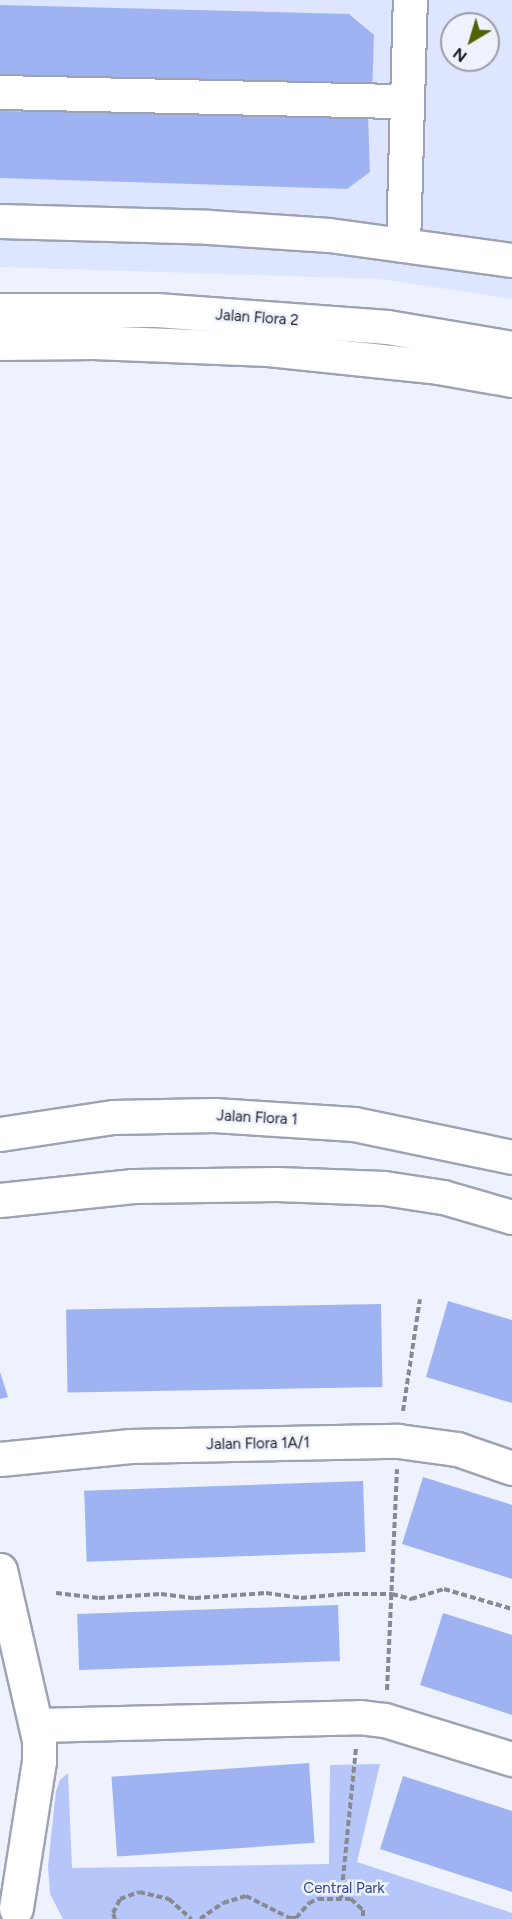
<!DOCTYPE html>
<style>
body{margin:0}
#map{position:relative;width:512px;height:1919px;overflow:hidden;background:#eef2fc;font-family:Figtree,sans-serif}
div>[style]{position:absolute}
.built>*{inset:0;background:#dde6fe}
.green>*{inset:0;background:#b6c6f8}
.building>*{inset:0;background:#9fb3f2;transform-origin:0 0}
.path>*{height:4px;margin-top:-2px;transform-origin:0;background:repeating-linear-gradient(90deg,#878a92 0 6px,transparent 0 9px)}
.roads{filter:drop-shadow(2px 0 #9da3b3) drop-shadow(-2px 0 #9da3b3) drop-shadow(0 2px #9da3b3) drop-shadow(0 -2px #9da3b3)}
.minor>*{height:33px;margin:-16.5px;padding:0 16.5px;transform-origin:16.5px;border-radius:16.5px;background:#fff}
span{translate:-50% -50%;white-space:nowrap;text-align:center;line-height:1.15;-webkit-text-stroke:5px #eef2fc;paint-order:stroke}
.street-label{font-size:15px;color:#1d1f25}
.park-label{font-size:15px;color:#35458f}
.north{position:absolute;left:440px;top:12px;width:60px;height:60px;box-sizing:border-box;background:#eef2fc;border:2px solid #9a9ea6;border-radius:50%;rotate:218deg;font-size:16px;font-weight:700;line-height:24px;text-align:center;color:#1d1f25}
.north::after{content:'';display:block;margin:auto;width:21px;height:27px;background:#516106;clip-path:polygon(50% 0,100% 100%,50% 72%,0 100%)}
</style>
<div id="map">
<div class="built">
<div style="clip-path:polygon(evenodd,0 0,512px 0,512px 299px,382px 279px,0 267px,0 0,452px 24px,488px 24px,488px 60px,452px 60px,452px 24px)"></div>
</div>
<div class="green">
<div style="clip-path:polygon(380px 1764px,357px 1862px,512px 1913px,512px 1919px,63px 1919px,50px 1894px,48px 1866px,56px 1791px,60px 1780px,68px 1773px,72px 1868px,329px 1864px,330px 1765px)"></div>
</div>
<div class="building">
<div style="clip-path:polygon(0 5px,349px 14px,374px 35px,372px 95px,0 86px)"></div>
<div style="clip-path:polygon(0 111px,368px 117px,370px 172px,347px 189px,0 178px)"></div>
<div style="clip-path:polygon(448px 1301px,512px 1320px,512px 1403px,426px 1377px)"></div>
<div style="left:381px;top:1304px;width:83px;height:315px;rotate:89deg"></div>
<div style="clip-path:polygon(0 1372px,8px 1397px,0 1399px)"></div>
<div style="clip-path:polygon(423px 1477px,512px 1505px,512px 1579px,402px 1544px)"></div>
<div style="left:363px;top:1481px;width:71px;height:279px;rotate:88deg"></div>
<div style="left:338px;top:1605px;width:56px;height:261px;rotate:88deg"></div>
<div style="clip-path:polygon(443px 1613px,512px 1635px,512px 1715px,420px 1685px)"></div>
<div style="left:309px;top:1763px;width:80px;height:198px;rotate:86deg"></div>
<div style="clip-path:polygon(403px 1776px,512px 1811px,512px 1892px,380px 1849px)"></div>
</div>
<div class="path">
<div style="left:403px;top:1411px;width:113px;rotate:-81.4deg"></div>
<div style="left:56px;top:1593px;width:43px;rotate:6.6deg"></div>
<div style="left:99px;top:1598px;width:62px;rotate:-3.7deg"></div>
<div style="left:161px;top:1594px;width:34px;rotate:7deg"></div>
<div style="left:195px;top:1598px;width:71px;rotate:-4deg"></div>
<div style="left:266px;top:1593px;width:35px;rotate:8deg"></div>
<div style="left:301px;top:1598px;width:43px;rotate:-5.3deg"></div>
<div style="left:344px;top:1594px;width:48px"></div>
<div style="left:392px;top:1594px;width:20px;rotate:15deg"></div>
<div style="left:411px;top:1599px;width:34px;rotate:-17deg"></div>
<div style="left:444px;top:1589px;width:71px;rotate:16.4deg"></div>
<div style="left:387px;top:1690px;width:221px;rotate:-87.4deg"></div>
<div style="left:341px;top:1898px;width:152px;rotate:-84.3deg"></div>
<div style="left:115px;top:1919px;width:6px;rotate:-108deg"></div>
<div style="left:113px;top:1913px;width:16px;rotate:-63deg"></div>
<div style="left:120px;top:1899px;width:20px;rotate:-20deg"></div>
<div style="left:139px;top:1892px;width:31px;rotate:13deg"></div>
<div style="left:169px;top:1899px;width:30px;rotate:42deg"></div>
<div style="left:200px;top:1919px;width:28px;rotate:-35deg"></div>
<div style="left:223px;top:1903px;width:24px;rotate:-17deg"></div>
<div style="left:246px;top:1896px;width:49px;rotate:26.6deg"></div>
<div style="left:290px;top:1918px;width:6px"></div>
<div style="left:296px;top:1918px;width:20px;rotate:-49deg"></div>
<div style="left:309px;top:1903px;width:10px;rotate:-24deg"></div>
<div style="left:318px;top:1899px;width:33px"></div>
<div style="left:351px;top:1899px;width:16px;rotate:43deg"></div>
<div style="left:363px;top:1910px;width:9px;rotate:90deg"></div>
</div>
<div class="roads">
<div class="minor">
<div style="left:0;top:92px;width:407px;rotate:1.3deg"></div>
<div style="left:0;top:221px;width:209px;rotate:1.6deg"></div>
<div style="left:209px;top:227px;width:120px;rotate:3.8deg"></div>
<div style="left:329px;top:235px;width:185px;rotate:7.8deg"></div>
<div style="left:403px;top:245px;width:245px;rotate:-88.4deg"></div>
<div style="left:0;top:310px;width:156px"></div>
<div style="left:156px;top:310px;width:232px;rotate:4.2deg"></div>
<div style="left:387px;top:327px;width:127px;rotate:9.5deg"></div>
<div style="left:0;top:343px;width:93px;rotate:-0.6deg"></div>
<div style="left:93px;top:342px;width:175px;rotate:2.3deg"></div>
<div style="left:268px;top:349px;width:171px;rotate:6deg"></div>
<div style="left:438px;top:367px;width:75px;rotate:10deg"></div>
<div style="left:0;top:1134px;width:114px;rotate:-8.6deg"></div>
<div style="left:113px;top:1117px;width:101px;rotate:-1.1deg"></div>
<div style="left:214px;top:1115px;width:140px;rotate:3.7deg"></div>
<div style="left:354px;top:1124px;width:161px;rotate:11.8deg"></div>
<div style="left:0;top:1200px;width:134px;rotate:-6deg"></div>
<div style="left:133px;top:1186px;width:144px;rotate:-0.8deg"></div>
<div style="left:277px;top:1184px;width:107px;rotate:2.1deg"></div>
<div style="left:384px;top:1188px;width:60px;rotate:8.7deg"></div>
<div style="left:443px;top:1197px;width:72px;rotate:16.2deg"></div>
<div style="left:0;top:1459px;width:131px;rotate:-5.7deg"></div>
<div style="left:130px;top:1446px;width:268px;rotate:-1.1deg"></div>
<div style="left:398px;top:1441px;width:60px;rotate:7.7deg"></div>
<div style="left:457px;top:1449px;width:58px;rotate:19.1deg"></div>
<div style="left:0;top:1570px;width:174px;rotate:77.1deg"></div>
<div style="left:39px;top:1740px;width:21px;rotate:90deg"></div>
<div style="left:39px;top:1761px;width:149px;rotate:98.9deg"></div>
<div style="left:37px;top:1725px;width:322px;rotate:-1.4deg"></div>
<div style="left:359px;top:1717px;width:26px;rotate:7deg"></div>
<div style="left:385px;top:1720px;width:133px;rotate:17.1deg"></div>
</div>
</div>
<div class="street-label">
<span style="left:257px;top:318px;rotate:4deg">Jalan Flora 2</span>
<span style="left:257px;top:1118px;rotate:3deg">Jalan Flora 1</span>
<span style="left:258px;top:1444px;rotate:-1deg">Jalan Flora 1A/1</span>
</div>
<div class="park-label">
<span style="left:344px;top:1889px">Central Park</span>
</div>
<div class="north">N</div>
</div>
